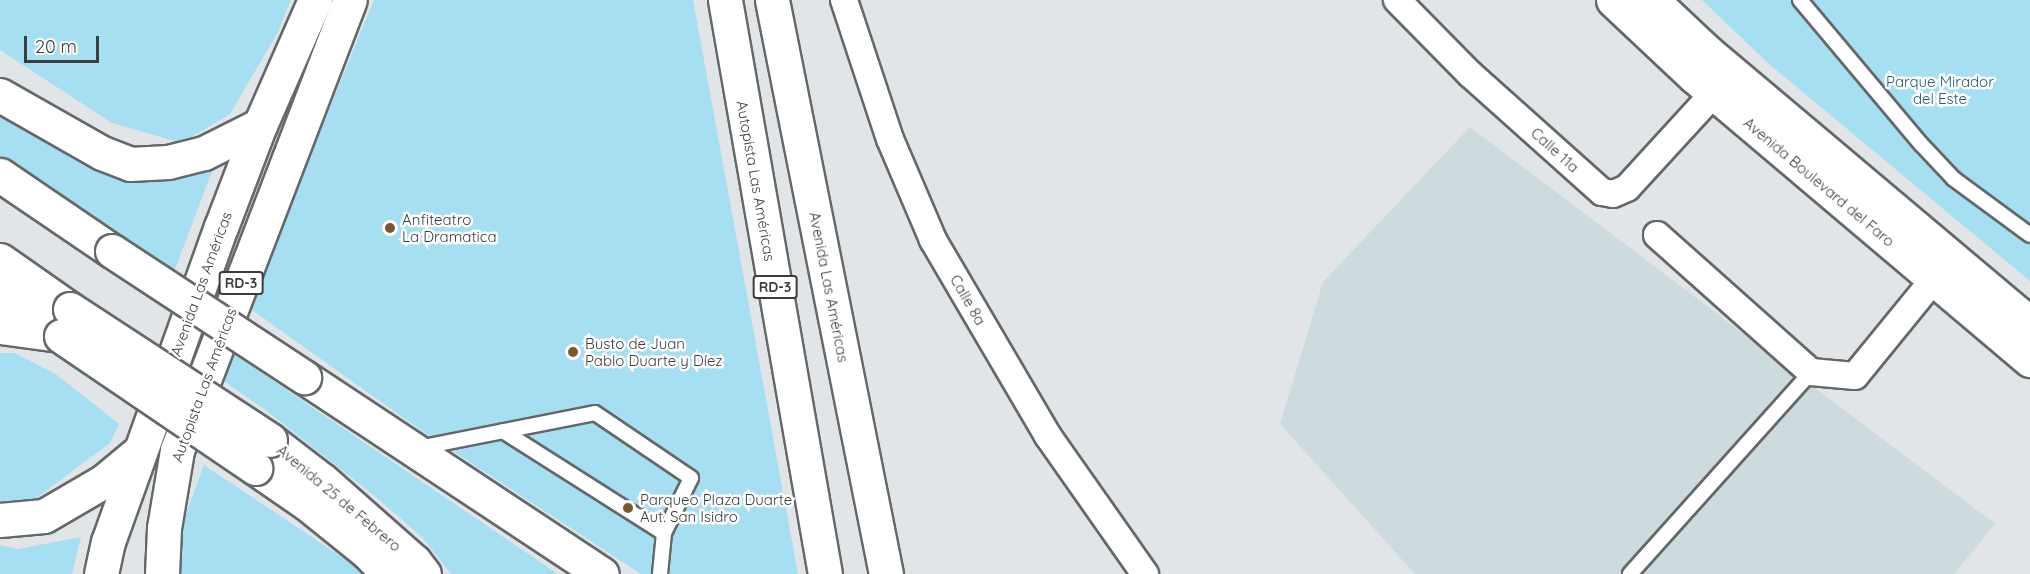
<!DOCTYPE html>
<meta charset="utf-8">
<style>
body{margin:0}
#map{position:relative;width:2030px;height:574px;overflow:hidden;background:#e1e5e7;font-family:Quicksand,sans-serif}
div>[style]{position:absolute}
.built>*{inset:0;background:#cddade}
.green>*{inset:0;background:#a6def2}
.roads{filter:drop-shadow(2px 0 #646869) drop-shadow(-2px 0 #646869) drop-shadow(0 2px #646869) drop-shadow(0 -2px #646869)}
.service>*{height:14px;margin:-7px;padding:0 7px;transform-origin:7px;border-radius:7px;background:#fff}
.minor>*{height:26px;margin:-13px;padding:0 13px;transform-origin:13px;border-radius:13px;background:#fff}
.tertiary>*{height:33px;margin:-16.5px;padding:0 16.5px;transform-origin:16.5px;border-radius:16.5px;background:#fff}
.primary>*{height:33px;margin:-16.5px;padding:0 16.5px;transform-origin:16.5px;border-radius:16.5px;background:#fff}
.motorway>*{height:33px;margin:-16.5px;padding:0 16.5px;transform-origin:16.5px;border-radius:16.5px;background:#fff}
.bridges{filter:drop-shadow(2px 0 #646869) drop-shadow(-2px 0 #646869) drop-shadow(0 2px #646869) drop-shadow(0 -2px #646869)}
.primary-bridge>*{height:33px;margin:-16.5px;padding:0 16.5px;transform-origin:16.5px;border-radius:16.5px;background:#fff}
.motorway-bridge>*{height:33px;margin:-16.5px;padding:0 16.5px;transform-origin:16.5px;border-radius:16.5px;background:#fff}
.dots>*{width:16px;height:16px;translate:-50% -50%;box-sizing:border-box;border:3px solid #fff;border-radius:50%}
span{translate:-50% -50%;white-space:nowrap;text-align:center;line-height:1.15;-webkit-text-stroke:5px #fff;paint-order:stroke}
.shield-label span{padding:2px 4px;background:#fff;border:2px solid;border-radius:4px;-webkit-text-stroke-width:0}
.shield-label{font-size:14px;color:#3b3d3d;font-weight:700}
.park-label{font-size:15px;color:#245b6d}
.street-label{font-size:15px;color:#3b3d3d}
.poi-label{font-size:15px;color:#3b3d3d}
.left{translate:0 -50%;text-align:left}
.scale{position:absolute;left:24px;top:36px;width:75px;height:27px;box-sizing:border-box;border:3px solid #3b3d3d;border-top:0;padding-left:8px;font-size:18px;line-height:21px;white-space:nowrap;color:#3b3d3d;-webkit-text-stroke:4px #fff;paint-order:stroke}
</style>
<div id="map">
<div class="built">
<div style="clip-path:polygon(1470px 127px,1995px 524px,1954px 574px,1415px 574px,1280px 424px,1323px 282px)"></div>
</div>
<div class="green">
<div style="clip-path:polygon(0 0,291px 0,278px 32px,230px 114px,182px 143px,112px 123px,0 50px)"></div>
<div style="clip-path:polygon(374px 0,693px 0,798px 574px,641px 574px,419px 429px,248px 307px)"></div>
<div style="clip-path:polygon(1702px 0,2030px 0,2030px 281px,1769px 64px)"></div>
<div style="clip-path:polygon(0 100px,78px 151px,215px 163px,174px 272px,0 165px)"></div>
<div style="clip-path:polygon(225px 348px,558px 574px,451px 574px,422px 537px,371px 493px,267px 411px,215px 375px)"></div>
<div style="clip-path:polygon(0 353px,15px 353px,57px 375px,119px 424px,110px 443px,35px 499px,0 501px)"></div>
<div style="clip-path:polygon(204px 465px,367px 574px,178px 574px,174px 546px)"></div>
<div style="clip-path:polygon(81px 537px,72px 574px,0 574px,0 545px,18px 549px)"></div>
</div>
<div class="roads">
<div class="service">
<div style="left:1800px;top:0;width:188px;rotate:50deg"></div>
<div style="left:1921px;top:144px;width:48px;rotate:46.7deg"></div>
<div style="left:1954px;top:179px;width:94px;rotate:36.4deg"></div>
<div style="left:503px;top:431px;width:191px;rotate:32.4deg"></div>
<div style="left:418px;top:448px;width:180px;rotate:-11.2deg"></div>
<div style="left:595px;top:413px;width:116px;rotate:34.1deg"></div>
<div style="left:691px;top:478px;width:61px;rotate:116.1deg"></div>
<div style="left:664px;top:533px;width:41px;rotate:95.6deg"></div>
<div style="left:1630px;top:574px;width:271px;rotate:-48.1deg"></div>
</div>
<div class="minor">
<div style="left:844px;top:0;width:146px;rotate:71.7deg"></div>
<div style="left:890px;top:139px;width:110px;rotate:66.9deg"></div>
<div style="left:933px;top:240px;width:227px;rotate:59.6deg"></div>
<div style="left:1048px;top:436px;width:169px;rotate:54.9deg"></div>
<div style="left:1397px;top:0;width:104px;rotate:45.4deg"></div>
<div style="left:1470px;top:74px;width:177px;rotate:41.8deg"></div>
<div style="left:1602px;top:192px;width:11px;rotate:10deg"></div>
<div style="left:1613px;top:194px;width:15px;rotate:-23deg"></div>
<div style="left:1627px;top:188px;width:129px;rotate:-47.5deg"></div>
<div style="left:1657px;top:235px;width:206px;rotate:41.7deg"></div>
<div style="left:1811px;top:372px;width:44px;rotate:5.2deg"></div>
<div style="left:1855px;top:376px;width:125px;rotate:-50.8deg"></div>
</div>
<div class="tertiary">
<div style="left:1613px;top:0;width:112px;rotate:43.2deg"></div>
<div style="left:1695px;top:77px;width:439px;rotate:40.2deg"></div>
<div style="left:1652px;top:0;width:73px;rotate:43.3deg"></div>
<div style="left:1705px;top:50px;width:425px;rotate:40.1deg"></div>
</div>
<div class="primary">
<div style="left:772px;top:0;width:585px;rotate:78.77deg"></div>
<div style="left:0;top:95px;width:117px;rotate:29.6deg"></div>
<div style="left:102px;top:153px;width:30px;rotate:21deg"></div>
<div style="left:130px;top:164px;width:38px;rotate:-3deg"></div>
<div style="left:168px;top:162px;width:37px;rotate:-14deg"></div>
<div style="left:204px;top:153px;width:63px;rotate:-26.6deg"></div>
<div style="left:0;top:260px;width:85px;rotate:35deg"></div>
<div style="left:0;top:293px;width:75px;rotate:35.2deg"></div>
<div style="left:0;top:327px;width:52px;rotate:7.7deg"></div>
<div style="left:270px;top:440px;width:66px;rotate:37.6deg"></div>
<div style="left:322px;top:480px;width:123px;rotate:41.4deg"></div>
<div style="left:414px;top:561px;width:16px;rotate:52deg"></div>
<div style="left:255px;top:468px;width:62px;rotate:34.5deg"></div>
<div style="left:306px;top:503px;width:78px;rotate:38.8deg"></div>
<div style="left:367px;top:552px;width:30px;rotate:46deg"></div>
<div style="left:0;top:520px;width:44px;rotate:-5.2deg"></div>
<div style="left:44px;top:516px;width:69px;rotate:-30.3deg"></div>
<div style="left:104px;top:481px;width:47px;rotate:-39.8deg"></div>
<div style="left:101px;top:574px;width:33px;rotate:-78deg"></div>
<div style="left:108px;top:542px;width:335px;rotate:-70.3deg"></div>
<div style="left:221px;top:227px;width:109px;rotate:-69.1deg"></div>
<div style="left:260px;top:125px;width:137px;rotate:-66.3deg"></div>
</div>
<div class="motorway">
<div style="left:725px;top:0;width:583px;rotate:80.12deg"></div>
<div style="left:0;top:175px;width:135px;rotate:34.2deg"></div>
<div style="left:304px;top:377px;width:357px;rotate:33.5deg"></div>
<div style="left:162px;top:574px;width:46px;rotate:-87.5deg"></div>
<div style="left:164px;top:528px;width:79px;rotate:-80.5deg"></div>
<div style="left:177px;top:450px;width:482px;rotate:-69deg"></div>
</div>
</div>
<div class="bridges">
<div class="primary-bridge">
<div style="left:70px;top:309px;width:239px;rotate:33.2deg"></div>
<div style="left:61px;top:336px;width:235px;rotate:34.2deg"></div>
</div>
<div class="motorway-bridge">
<div style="left:112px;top:251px;width:230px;rotate:33.3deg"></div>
</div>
</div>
<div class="dots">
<div style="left:390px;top:228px;background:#78592e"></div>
<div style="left:573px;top:352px;background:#78592e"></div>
<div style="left:628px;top:508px;background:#78592e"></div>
</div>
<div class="shield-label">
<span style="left:241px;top:283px">RD-3</span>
<span style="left:775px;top:287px">RD-3</span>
</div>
<div class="park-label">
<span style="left:1940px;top:90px">Parque Mirador<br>del Este</span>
</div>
<div class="street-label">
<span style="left:1555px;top:150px;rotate:42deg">Calle 11a</span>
<span style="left:756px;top:181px;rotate:80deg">Autopista Las Américas</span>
<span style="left:1819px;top:182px;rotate:40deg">Avenida Boulevard del Faro</span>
<span style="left:201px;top:284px;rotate:-70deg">Avenida Las Américas</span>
<span style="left:829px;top:287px;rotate:79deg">Avenida Las Américas</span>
<span style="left:968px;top:300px;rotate:60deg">Calle 8a</span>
<span style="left:204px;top:385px;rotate:-70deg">Autopista Las Américas</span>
<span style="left:339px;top:498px;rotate:40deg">Avenida 25 de Febrero</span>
</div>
<div class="poi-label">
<span class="left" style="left:402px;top:228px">Anfiteatro<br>La Dramatica</span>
<span class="left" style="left:585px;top:352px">Busto de Juan<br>Pablo Duarte y Díez</span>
<span class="left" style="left:640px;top:508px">Parqueo Plaza Duarte<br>Aut. San Isidro</span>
</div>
<div class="scale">20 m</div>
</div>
